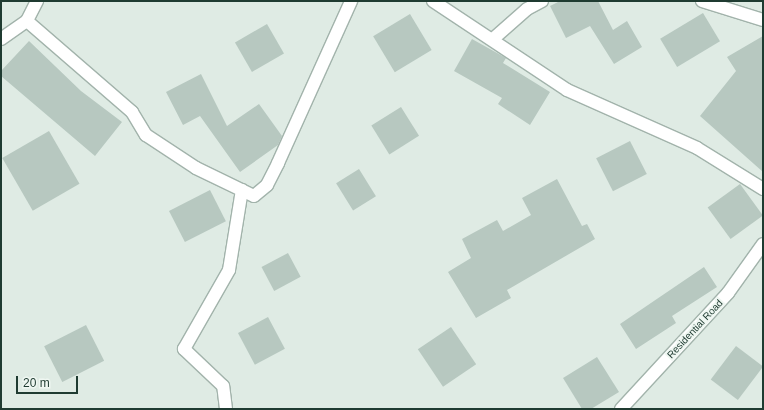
<!DOCTYPE html>
<style>
body{margin:0}
#map{position:relative;width:764px;height:410px;overflow:hidden;background:#dfebe4;font-family:Helvetica,sans-serif}
div>[style]{position:absolute}
.building>*{inset:0;background:#b7c8c0;transform-origin:0 0}
.roads{filter:drop-shadow(1px 0 #a2b3ab) drop-shadow(-1px 0 #a2b3ab) drop-shadow(0 1px #a2b3ab) drop-shadow(0 -1px #a2b3ab)}
.street>*{height:12px;margin:-6px;padding:0 6px;transform-origin:6px;border-radius:6px;background:#fff}
span{translate:-50% -50%;white-space:nowrap;text-align:center;line-height:1.15;-webkit-text-stroke:4px #eff7f2;paint-order:stroke}
.street-label{font-size:10px;color:#1f3b31}
.frame{position:absolute;inset:0;border:2px solid #1f3b31;pointer-events:none}
.scale{position:absolute;left:16px;top:376px;width:62px;height:18px;box-sizing:border-box;border:2px solid #1f3b31;border-top:0;padding-left:5px;font-size:12px;line-height:14px;white-space:nowrap;color:#1f3b31;-webkit-text-stroke:3px #eff7f2;paint-order:stroke}
</style>
<div id="map">
<div class="building">
<div style="clip-path:polygon(560px 1px,598px 1px,613px 30px,627px 21px,642px 47px,614px 64px,590px 26px,566px 38px,550px 6px)"></div>
<div style="left:703px;top:13px;width:33px;height:50px;rotate:59deg"></div>
<div style="left:410px;top:14px;width:42px;height:43px;rotate:59deg"></div>
<div style="left:267px;top:24px;width:34px;height:37px;rotate:60deg"></div>
<div style="clip-path:polygon(763px 36px,763px 172px,700px 116px,736px 71px,727px 57px)"></div>
<div style="clip-path:polygon(472px 39px,506px 58px,503px 63px,550px 92px,530px 125px,498px 104px,502px 98px,454px 71px)"></div>
<div style="clip-path:polygon(29px 41px,81px 91px,122px 122px,95px 156px,1px 76px,1px 71px)"></div>
<div style="clip-path:polygon(201px 74px,227px 126px,259px 104px,282px 136px,278px 145px,240px 172px,200px 116px,183px 125px,166px 92px)"></div>
<div style="left:401px;top:107px;width:34px;height:35px;rotate:58deg"></div>
<div style="left:49px;top:131px;width:61px;height:54px;rotate:60deg"></div>
<div style="left:630px;top:141px;width:37px;height:38px;rotate:63deg"></div>
<div style="left:359px;top:169px;width:32px;height:27px;rotate:58deg"></div>
<div style="clip-path:polygon(557px 179px,582px 226px,587px 224px,595px 239px,507px 290px,511px 298px,476px 318px,448px 272px,471px 258px,462px 239px,497px 220px,503px 231px,531px 215px,522px 198px)"></div>
<div style="left:740px;top:184px;width:39px;height:40px;rotate:54deg"></div>
<div style="left:210px;top:190px;width:35px;height:46px;rotate:63deg"></div>
<div style="left:288px;top:253px;width:27px;height:30px;rotate:62deg"></div>
<div style="clip-path:polygon(704px 267px,717px 287px,672px 316px,676px 323px,636px 349px,620px 324px)"></div>
<div style="left:268px;top:317px;width:36px;height:34px;rotate:62deg"></div>
<div style="left:86px;top:325px;width:40px;height:47px;rotate:63deg"></div>
<div style="left:451px;top:327px;width:45px;height:40px;rotate:56deg"></div>
<div style="left:736px;top:346px;width:34px;height:42px;rotate:37deg"></div>
<div style="clip-path:polygon(597px 357px,619px 392px,591px 409px,582px 409px,563px 378px)"></div>
</div>
<div class="roads">
<div class="street">
<div style="left:37px;top:1px;width:22px;rotate:117deg"></div>
<div style="left:27px;top:21px;width:139px;rotate:40.9deg"></div>
<div style="left:132px;top:112px;width:27px;rotate:59deg"></div>
<div style="left:146px;top:135px;width:60px;rotate:33.4deg"></div>
<div style="left:196px;top:168px;width:64px;rotate:25.8deg"></div>
<div style="left:254px;top:196px;width:17px;rotate:-40deg"></div>
<div style="left:267px;top:185px;width:25px;rotate:-63deg"></div>
<div style="left:278px;top:163px;width:178px;rotate:-65.7deg"></div>
<div style="left:433px;top:1px;width:161px;rotate:33.6deg"></div>
<div style="left:567px;top:90px;width:142px;rotate:24deg"></div>
<div style="left:697px;top:148px;width:78px;rotate:31.8deg"></div>
<div style="left:702px;top:1px;width:64px;rotate:17.3deg"></div>
<div style="left:1px;top:39px;width:32px;rotate:-35deg"></div>
<div style="left:493px;top:39px;width:45px;rotate:-41.4deg"></div>
<div style="left:527px;top:9px;width:17px;rotate:-28deg"></div>
<div style="left:226px;top:409px;width:23px;rotate:-97deg"></div>
<div style="left:223px;top:386px;width:54px;rotate:-136.5deg"></div>
<div style="left:184px;top:349px;width:91px;rotate:-60.3deg"></div>
<div style="left:229px;top:270px;width:81px;rotate:-80.8deg"></div>
<div style="left:621px;top:409px;width:158px;rotate:-47.3deg"></div>
<div style="left:728px;top:293px;width:60px;rotate:-54.5deg"></div>
</div>
</div>
<div class="street-label">
<span style="left:695px;top:329px;rotate:-47deg">Residential Road</span>
</div>
<div class="frame"></div>
<div class="scale">20 m</div>
</div>
